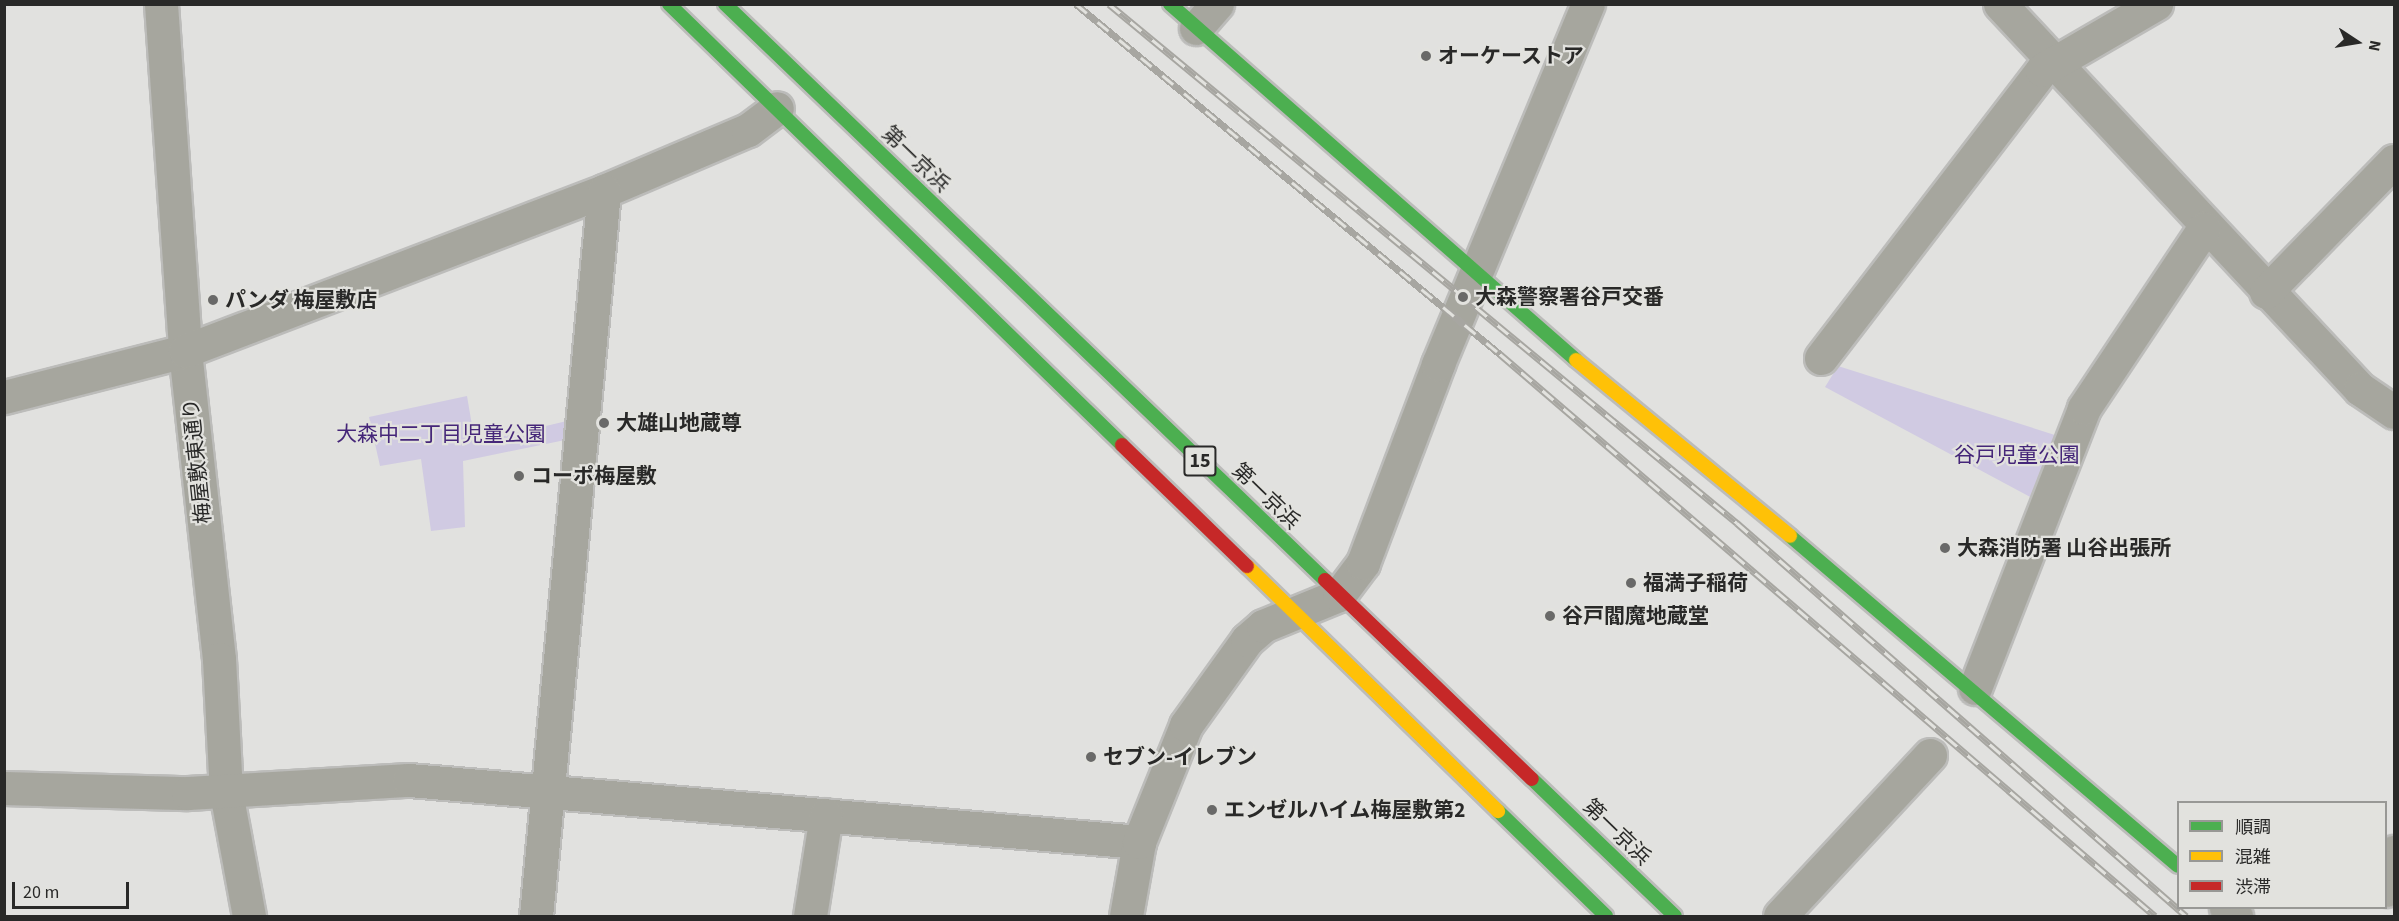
<!DOCTYPE html>
<meta charset="utf-8">
<style>
body{margin:0}
#map{position:relative;width:2399px;height:921px;overflow:hidden;background:#e1e1df;font-family:"Source Sans 3","Noto Sans JP",sans-serif}
div>[style]{position:absolute}
.green>*{inset:0;background:#d0cae2}
.roads{filter:drop-shadow(2px 0 #bcbcba) drop-shadow(-2px 0 #bcbcba) drop-shadow(0 2px #bcbcba) drop-shadow(0 -2px #bcbcba)}
.street>*{height:33px;margin:-16.5px;padding:0 16.5px;transform-origin:16.5px;border-radius:16.5px;background:#a6a69e}
.fast>*{height:14px;margin:-7px;padding:0 7px;transform-origin:7px;border-radius:7px;background:#4caf50}
.slow>*{height:14px;margin:-7px;padding:0 7px;transform-origin:7px;border-radius:7px;background:#ffc107}
.jam>*{height:14px;margin:-7px;padding:0 7px;transform-origin:7px;border-radius:7px;background:#c62828}
.rail>*{height:7px;margin-top:-3.5px;transform-origin:0;background:repeating-linear-gradient(90deg,#e2e2de 0 14px,#a7a6a1 0 28px);box-sizing:border-box;border-block:2px solid #a7a6a1}
.dots>*{width:16px;height:16px;translate:-50% -50%;box-sizing:border-box;border:3px solid #e2e2de;border-radius:50%}
span{translate:-50% -50%;white-space:nowrap;text-align:center;line-height:1.15;-webkit-text-stroke:4.5px #e2e2de;paint-order:stroke}
.shield-label span{padding:2px 4px;background:#e2e2de;border:2px solid;border-radius:4px;-webkit-text-stroke-width:0}
.shield-label{font-size:20px;color:#292928;font-weight:700}
.poi-label{font-size:21px;color:#292928;font-weight:700}
.left{translate:0 -50%;text-align:left}
.street-label{font-size:21px;color:#292928}
.park-label{font-size:21px;color:#452679}
.frame{position:absolute;inset:0;border:6px solid #292928;pointer-events:none}
.legend{position:absolute;left:2177px;top:801px;width:210px;height:108px;box-sizing:border-box;background:#e2e2de;border:2px solid #989895;margin:0;padding:8px 10px;list-style:none;font-size:18px;color:#292928}
.legend li{display:flex;align-items:center;gap:12px;height:30px}
.legend b{width:30px;border:2px solid #989895}
.north{position:absolute;left:2327px;top:12px;width:60px;height:60px;-webkit-text-stroke:4px #e2e2de;paint-order:stroke;rotate:102deg;font-size:16px;font-weight:700;line-height:24px;text-align:center;color:#292928}
.north::after{content:'';display:block;margin:auto;width:21px;height:27px;background:#292928;clip-path:polygon(50% 0,100% 100%,50% 72%,0 100%)}
.scale{position:absolute;left:12px;top:882px;width:117px;height:27px;box-sizing:border-box;border:3px solid #292928;border-top:0;padding-left:8px;font-size:18px;line-height:21px;white-space:nowrap;color:#292928;-webkit-text-stroke:4px #e2e2de;paint-order:stroke}
</style>
<div id="map">
<div class="green">
<div style="clip-path:polygon(1838px 366px,2058px 436px,2034px 499px,1825px 387px)"></div>
<div style="clip-path:polygon(467px 396px,475px 443px,571px 420px,570px 439px,463px 461px,465px 527px,431px 531px,421px 459px,380px 466px,369px 417px)"></div>
</div>
<div class="roads">
<div class="street">
<div style="left:161px;top:4px;width:348px;rotate:86deg"></div>
<div style="left:185px;top:351px;width:310px;rotate:83.7deg"></div>
<div style="left:219px;top:659px;width:133px;rotate:87deg"></div>
<div style="left:226px;top:792px;width:126px;rotate:79.5deg"></div>
<div style="left:2000px;top:4px;width:527px;rotate:46.92deg"></div>
<div style="left:2360px;top:389px;width:41px;rotate:34.1deg"></div>
<div style="left:1196px;top:28px;width:32px;rotate:-49deg"></div>
<div style="left:2266px;top:292px;width:183px;rotate:-45.7deg"></div>
<div style="left:1821px;top:358px;width:363px;rotate:-52.5deg"></div>
<div style="left:2042px;top:70px;width:132px;rotate:-30.1deg"></div>
<div style="left:4px;top:397px;width:187px;rotate:-14.3deg"></div>
<div style="left:185px;top:351px;width:449px;rotate:-20.9deg"></div>
<div style="left:604px;top:191px;width:156px;rotate:-23deg"></div>
<div style="left:748px;top:130px;width:36px;rotate:-37deg"></div>
<div style="left:1975px;top:688px;width:300px;rotate:-68.7deg"></div>
<div style="left:2084px;top:408px;width:216px;rotate:-56.3deg"></div>
<div style="left:4px;top:788px;width:184px;rotate:1.6deg"></div>
<div style="left:188px;top:793px;width:221px;rotate:-3.4deg"></div>
<div style="left:409px;top:780px;width:733px;rotate:4.85deg"></div>
<div style="left:2386px;top:890px;width:39px;rotate:-78deg"></div>
<div style="left:2226px;top:908px;width:13px;rotate:39deg"></div>
<div style="left:536px;top:916px;width:728px;rotate:-84.64deg"></div>
<div style="left:810px;top:916px;width:102px;rotate:-81deg"></div>
<div style="left:1126px;top:916px;width:75px;rotate:-80deg"></div>
<div style="left:1139px;top:842px;width:126px;rotate:-68.1deg"></div>
<div style="left:1186px;top:725px;width:105px;rotate:-54.3deg"></div>
<div style="left:1247px;top:640px;width:21px;rotate:-41deg"></div>
<div style="left:1263px;top:626px;width:82px;rotate:-22.2deg"></div>
<div style="left:1339px;top:595px;width:40px;rotate:-53deg"></div>
<div style="left:1363px;top:563px;width:213px;rotate:-69.3deg"></div>
<div style="left:1438px;top:364px;width:390px;rotate:-67.4deg"></div>
<div style="left:1780px;top:916px;width:220px;rotate:-47deg"></div>
</div>
<div class="fast">
<div style="left:669px;top:4px;width:632px;rotate:44.23deg"></div>
<div style="left:725px;top:4px;width:832px;rotate:43.83deg"></div>
<div style="left:1170px;top:4px;width:540px;rotate:41.25deg"></div>
<div style="left:1790px;top:536px;width:509px;rotate:40.38deg"></div>
<div style="left:1532px;top:779px;width:198px;rotate:43.8deg"></div>
<div style="left:1498px;top:811px;width:151px;rotate:44.2deg"></div>
</div>
<div class="slow">
<div style="left:1576px;top:360px;width:277px;rotate:39.4deg"></div>
<div style="left:1247px;top:566px;width:351px;rotate:44.3deg"></div>
</div>
<div class="jam">
<div style="left:1122px;top:445px;width:174px;rotate:44.1deg"></div>
<div style="left:1325px;top:580px;width:287px;rotate:43.9deg"></div>
</div>
</div>
<div class="rail">
<div style="left:1076px;top:4px;width:550px;rotate:39.54deg"></div>
<div style="left:1500px;top:354px;width:863px;rotate:40.63deg"></div>
<div style="left:1109px;top:4px;width:815px;rotate:39.57deg"></div>
<div style="left:1737px;top:523px;width:597px;rotate:41.19deg"></div>
</div>
<div class="dots">
<div style="left:1426px;top:56px;background:#696968"></div>
<div style="left:1463px;top:297px;background:#696968"></div>
<div style="left:213px;top:300px;background:#696968"></div>
<div style="left:604px;top:423px;background:#696968"></div>
<div style="left:519px;top:476px;background:#696968"></div>
<div style="left:1945px;top:548px;background:#696968"></div>
<div style="left:1631px;top:583px;background:#696968"></div>
<div style="left:1550px;top:616px;background:#696968"></div>
<div style="left:1091px;top:757px;background:#696968"></div>
<div style="left:1212px;top:810px;background:#696968"></div>
</div>
<div class="shield-label">
<span style="left:1200px;top:461px">15</span>
</div>
<div class="poi-label">
<span class="left" style="left:1438px;top:56px">オーケーストア</span>
<span class="left" style="left:1475px;top:297px">大森警察署谷戸交番</span>
<span class="left" style="left:225px;top:300px">パンダ 梅屋敷店</span>
<span class="left" style="left:616px;top:423px">大雄山地蔵尊</span>
<span class="left" style="left:531px;top:476px">コーポ梅屋敷</span>
<span class="left" style="left:1957px;top:548px">大森消防署 山谷出張所</span>
<span class="left" style="left:1643px;top:583px">福満子稲荷</span>
<span class="left" style="left:1562px;top:616px">谷戸閻魔地蔵堂</span>
<span class="left" style="left:1103px;top:757px">セブン-イレブン</span>
<span class="left" style="left:1224px;top:810px">エンゼルハイム梅屋敷第2</span>
</div>
<div class="street-label">
<span style="left:916px;top:159px;rotate:44deg">第一京浜</span>
<span style="left:197px;top:461px;rotate:-96deg">梅屋敷東通り</span>
<span style="left:1266px;top:496px;rotate:44deg">第一京浜</span>
<span style="left:1617px;top:832px;rotate:44deg">第一京浜</span>
</div>
<div class="park-label">
<span style="left:441px;top:434px">大森中二丁目児童公園</span>
<span style="left:2017px;top:455px">谷戸児童公園</span>
</div>
<div class="frame"></div>
<ul class="legend">
<li><b style="height:8px;background:#4caf50"></b>順調</li>
<li><b style="height:8px;background:#ffc107"></b>混雑</li>
<li><b style="height:8px;background:#c62828"></b>渋滞</li>
</ul>
<div class="north">N</div>
<div class="scale">20 m</div>
</div>
